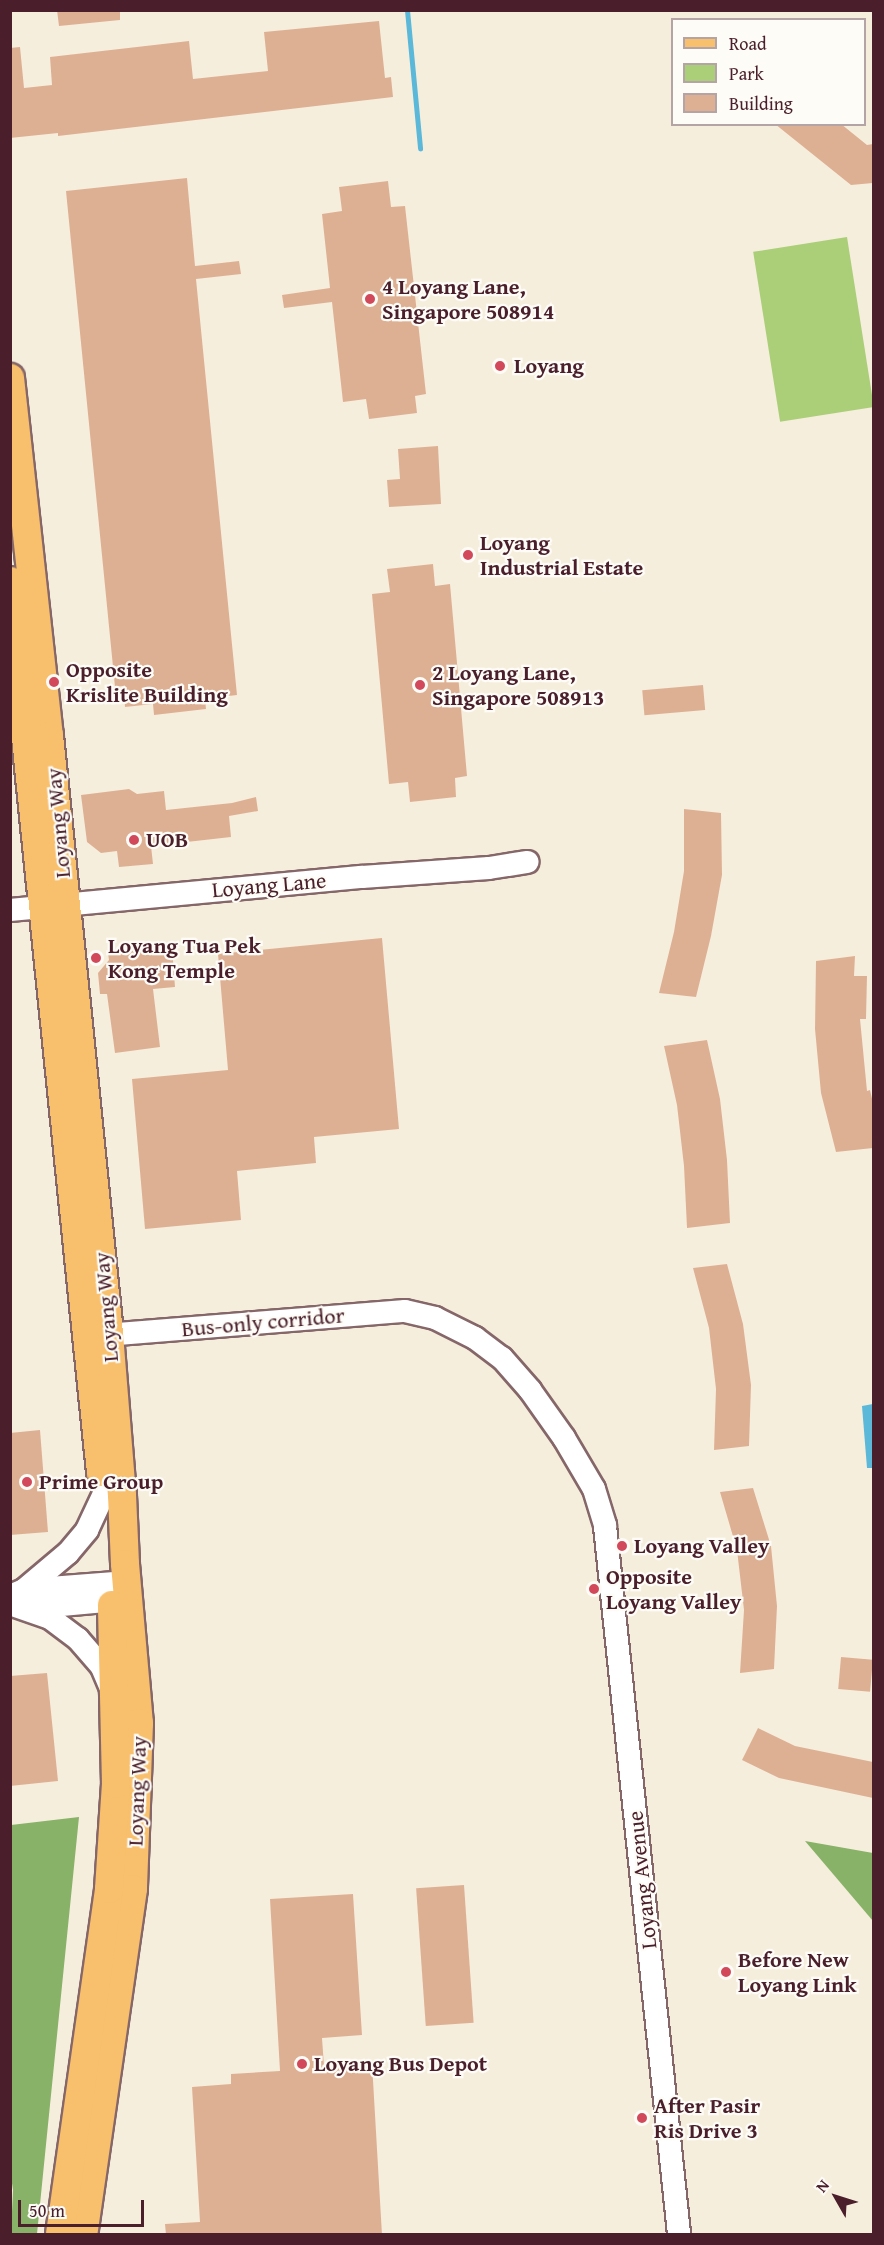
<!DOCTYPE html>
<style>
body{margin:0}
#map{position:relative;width:884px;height:2245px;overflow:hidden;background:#f6eedd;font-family:"Gentium Book Plus",serif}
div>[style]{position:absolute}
.green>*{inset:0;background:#abcf78;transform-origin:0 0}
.forest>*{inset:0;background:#88b268}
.water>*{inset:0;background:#5bb8d9}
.stream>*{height:5px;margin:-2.5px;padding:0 2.5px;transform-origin:2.5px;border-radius:2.5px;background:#5bb8d9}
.building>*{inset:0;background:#deb093;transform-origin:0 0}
.roads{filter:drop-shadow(2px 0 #866769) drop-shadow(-2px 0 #866769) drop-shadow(0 2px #866769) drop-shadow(0 -2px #866769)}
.minor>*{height:22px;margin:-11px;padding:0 11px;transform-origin:11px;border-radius:11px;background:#fff}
.major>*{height:28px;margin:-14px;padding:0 14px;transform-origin:14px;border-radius:14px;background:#f8bf6c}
.dots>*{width:16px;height:16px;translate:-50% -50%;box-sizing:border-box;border:3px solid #fdfcf7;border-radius:50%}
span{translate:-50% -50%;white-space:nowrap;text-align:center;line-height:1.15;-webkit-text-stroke:4.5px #fdfcf7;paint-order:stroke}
.poi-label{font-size:22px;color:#4a1f2b;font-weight:700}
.left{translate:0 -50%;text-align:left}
.street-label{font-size:22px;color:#4a1f2b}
.frame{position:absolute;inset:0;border:12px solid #4a1f2b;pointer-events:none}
.legend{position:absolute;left:671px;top:18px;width:195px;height:108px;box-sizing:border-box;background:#fdfcf7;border:2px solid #b5a4a5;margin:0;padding:8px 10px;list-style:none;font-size:18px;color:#4a1f2b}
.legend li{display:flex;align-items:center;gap:12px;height:30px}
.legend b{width:30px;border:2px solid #b5a4a5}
.north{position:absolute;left:806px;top:2167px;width:60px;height:60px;-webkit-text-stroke:4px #fdfcf7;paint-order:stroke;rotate:309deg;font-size:16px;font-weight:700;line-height:24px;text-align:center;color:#4a1f2b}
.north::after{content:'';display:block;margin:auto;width:21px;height:27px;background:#4a1f2b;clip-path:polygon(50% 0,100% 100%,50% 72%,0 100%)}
.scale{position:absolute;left:18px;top:2200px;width:126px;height:27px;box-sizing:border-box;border:3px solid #4a1f2b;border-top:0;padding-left:8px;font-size:18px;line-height:21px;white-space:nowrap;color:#4a1f2b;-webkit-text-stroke:4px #fdfcf7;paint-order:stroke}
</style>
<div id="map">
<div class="green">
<div style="left:847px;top:237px;width:172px;height:95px;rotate:81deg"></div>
</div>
<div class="forest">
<div style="clip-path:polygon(79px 1817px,37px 2234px,11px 2234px,13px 2190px,10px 2170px,11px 1825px)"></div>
<div style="clip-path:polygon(805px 1841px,873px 1853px,873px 1921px)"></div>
</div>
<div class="water">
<div style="clip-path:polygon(873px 1404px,873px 1468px,867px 1468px,862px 1406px)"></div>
</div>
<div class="stream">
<div style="left:407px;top:10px;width:139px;rotate:84.6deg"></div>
</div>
<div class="building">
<div style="clip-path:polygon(57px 10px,120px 10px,120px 20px,59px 26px)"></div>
<div style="clip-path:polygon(379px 21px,385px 78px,391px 77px,393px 97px,58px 136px,58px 133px,10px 138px,10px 48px,20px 47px,24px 88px,52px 85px,50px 57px,189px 41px,193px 79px,268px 71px,264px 32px)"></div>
<div style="clip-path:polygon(775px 124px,841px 124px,867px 145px,873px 144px,873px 183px,851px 185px)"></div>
<div style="clip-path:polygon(187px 178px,195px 266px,239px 261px,241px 274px,196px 279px,237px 695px,205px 699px,206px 709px,154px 715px,153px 704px,125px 707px,123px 686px,115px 687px,66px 191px)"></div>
<div style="clip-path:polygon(388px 181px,391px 207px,405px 206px,426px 394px,415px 396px,417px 413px,369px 419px,366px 399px,343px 402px,332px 302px,284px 308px,282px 295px,330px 288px,322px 214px,342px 211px,339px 187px)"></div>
<div style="clip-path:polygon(438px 446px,441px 504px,389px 507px,387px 480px,400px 479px,398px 449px)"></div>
<div style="clip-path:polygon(433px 564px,435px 586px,450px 584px,467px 776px,455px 778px,456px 797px,410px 802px,408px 782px,389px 784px,372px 594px,390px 592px,387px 569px)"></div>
<div style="left:703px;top:685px;width:25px;height:61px;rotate:85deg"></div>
<div style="clip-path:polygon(129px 789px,137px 794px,164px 791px,166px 810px,232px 803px,256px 797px,258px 811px,229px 816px,231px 837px,151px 846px,153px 864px,119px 867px,117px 851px,101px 853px,87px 842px,81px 795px)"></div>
<div style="clip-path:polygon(684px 809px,721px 813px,722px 875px,711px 936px,696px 997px,659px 993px,674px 932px,684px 871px)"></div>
<div style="clip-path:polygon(382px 938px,399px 1129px,314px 1137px,316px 1163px,237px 1171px,241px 1220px,145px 1229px,132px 1079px,228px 1070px,218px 954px)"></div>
<div style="clip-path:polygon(172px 947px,175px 987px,153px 989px,160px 1047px,115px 1053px,107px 994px,100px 994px,98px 973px,109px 960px,108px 953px)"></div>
<div style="clip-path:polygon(855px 956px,854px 976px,867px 976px,866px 1019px,860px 1019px,867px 1091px,870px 1090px,873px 1103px,873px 1148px,836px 1152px,821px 1093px,815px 1029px,816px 961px)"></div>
<div style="clip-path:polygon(707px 1040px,720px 1099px,727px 1160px,730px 1223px,687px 1228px,684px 1166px,677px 1105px,664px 1046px)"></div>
<div style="clip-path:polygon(727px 1264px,743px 1324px,751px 1385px,749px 1446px,714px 1450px,716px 1389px,709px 1328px,693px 1268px)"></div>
<div style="clip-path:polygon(40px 1430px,48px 1532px,10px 1535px,10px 1433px)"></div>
<div style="clip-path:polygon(753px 1488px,771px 1546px,777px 1606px,774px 1669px,740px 1673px,744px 1610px,737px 1550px,720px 1492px)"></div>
<div style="left:841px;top:1657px;width:32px;height:32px;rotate:5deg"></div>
<div style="clip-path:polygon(47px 1673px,58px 1781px,10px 1786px,10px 1676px)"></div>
<div style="clip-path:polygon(758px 1728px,795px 1746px,873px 1762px,873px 1798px,779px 1778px,742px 1760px)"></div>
<div style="left:464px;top:1885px;width:138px;height:48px;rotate:86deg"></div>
<div style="clip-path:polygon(353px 1894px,362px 2035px,322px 2038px,324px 2066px,372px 2063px,382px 2235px,166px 2235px,165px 2224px,200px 2222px,192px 2087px,231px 2084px,231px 2074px,280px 2071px,270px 1899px)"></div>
</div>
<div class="roads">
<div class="minor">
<div style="left:10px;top:910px;width:354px;rotate:-5.4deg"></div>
<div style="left:362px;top:877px;width:127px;rotate:-4.1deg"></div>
<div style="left:489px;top:868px;width:39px;rotate:-9deg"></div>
<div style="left:93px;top:1336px;width:313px;rotate:-4.6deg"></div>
<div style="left:405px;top:1311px;width:31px;rotate:13deg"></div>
<div style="left:435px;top:1318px;width:45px;rotate:26.6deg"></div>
<div style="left:475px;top:1338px;width:34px;rotate:37deg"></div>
<div style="left:502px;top:1358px;width:43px;rotate:48.8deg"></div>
<div style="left:530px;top:1390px;width:59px;rotate:54.7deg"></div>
<div style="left:564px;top:1438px;width:59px;rotate:59.5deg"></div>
<div style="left:594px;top:1489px;width:39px;rotate:73deg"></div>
<div style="left:605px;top:1526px;width:712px;rotate:84.03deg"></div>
<div style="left:24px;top:1590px;width:104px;rotate:-4.4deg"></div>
<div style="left:10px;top:1596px;width:15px;rotate:-23deg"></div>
<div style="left:24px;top:1590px;width:57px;rotate:-40.1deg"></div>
<div style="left:68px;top:1553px;width:30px;rotate:-50deg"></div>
<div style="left:87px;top:1530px;width:38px;rotate:-65deg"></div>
<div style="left:10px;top:1604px;width:42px;rotate:19.3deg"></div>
<div style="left:50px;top:1618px;width:35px;rotate:37deg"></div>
<div style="left:78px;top:1639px;width:35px;rotate:49deg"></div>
<div style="left:101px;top:1665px;width:28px;rotate:67deg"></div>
<div style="left:29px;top:1608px;width:98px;rotate:-5.2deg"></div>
</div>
<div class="major">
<div style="left:10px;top:378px;width:360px;rotate:83.8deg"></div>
<div style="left:49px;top:736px;width:601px;rotate:84.27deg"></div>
<div style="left:109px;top:1334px;width:162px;rotate:85.4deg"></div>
<div style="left:122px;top:1495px;width:69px;rotate:87.5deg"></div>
<div style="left:125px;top:1564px;width:160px;rotate:85deg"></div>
<div style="left:139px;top:1723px;width:166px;rotate:92.1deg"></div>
<div style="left:133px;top:1889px;width:349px;rotate:98.2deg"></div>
<div style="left:10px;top:581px;width:896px;rotate:84.17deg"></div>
<div style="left:60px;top:2234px;width:348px;rotate:-81.9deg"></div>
<div style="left:109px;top:1889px;width:105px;rotate:-86.2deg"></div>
<div style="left:116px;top:1784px;width:179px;rotate:-91.3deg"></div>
</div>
</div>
<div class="dots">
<div style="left:370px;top:299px;background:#d1495b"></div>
<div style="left:500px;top:366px;background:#d1495b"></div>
<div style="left:468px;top:555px;background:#d1495b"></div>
<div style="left:54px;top:682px;background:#d1495b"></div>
<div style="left:420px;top:685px;background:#d1495b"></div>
<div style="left:134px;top:840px;background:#d1495b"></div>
<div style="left:96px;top:958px;background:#d1495b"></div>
<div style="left:27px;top:1482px;background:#d1495b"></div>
<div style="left:622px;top:1546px;background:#d1495b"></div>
<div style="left:594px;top:1589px;background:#d1495b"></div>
<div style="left:726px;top:1972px;background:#d1495b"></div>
<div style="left:302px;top:2064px;background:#d1495b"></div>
<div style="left:642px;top:2118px;background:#d1495b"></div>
</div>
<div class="poi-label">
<span class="left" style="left:382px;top:299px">4 Loyang Lane,<br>Singapore 508914</span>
<span class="left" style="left:514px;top:366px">Loyang</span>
<span class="left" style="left:480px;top:555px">Loyang<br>Industrial Estate</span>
<span class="left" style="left:66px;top:682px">Opposite<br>Krislite Building</span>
<span class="left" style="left:432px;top:685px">2 Loyang Lane,<br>Singapore 508913</span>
<span class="left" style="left:146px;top:840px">UOB</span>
<span class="left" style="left:108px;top:958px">Loyang Tua Pek<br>Kong Temple</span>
<span class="left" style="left:39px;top:1482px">Prime Group</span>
<span class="left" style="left:634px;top:1546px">Loyang Valley</span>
<span class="left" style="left:606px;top:1589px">Opposite<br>Loyang Valley</span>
<span class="left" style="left:738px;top:1972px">Before New<br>Loyang Link</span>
<span class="left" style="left:314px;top:2064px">Loyang Bus Depot</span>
<span class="left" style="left:654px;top:2118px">After Pasir<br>Ris Drive 3</span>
</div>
<div class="street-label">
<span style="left:58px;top:823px;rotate:-95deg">Loyang Way</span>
<span style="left:269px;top:885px;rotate:-5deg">Loyang Lane</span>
<span style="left:106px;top:1307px;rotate:-95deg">Loyang Way</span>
<span style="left:263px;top:1322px;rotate:-5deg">Bus-only corridor</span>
<span style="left:137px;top:1791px;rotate:-88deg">Loyang Way</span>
<span style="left:642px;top:1880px;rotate:-96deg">Loyang Avenue</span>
</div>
<div class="frame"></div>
<ul class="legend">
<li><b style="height:8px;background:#f8bf6c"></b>Road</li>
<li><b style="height:16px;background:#abcf78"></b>Park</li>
<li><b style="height:16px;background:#deb093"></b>Building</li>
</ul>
<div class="north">N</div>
<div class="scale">50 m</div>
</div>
